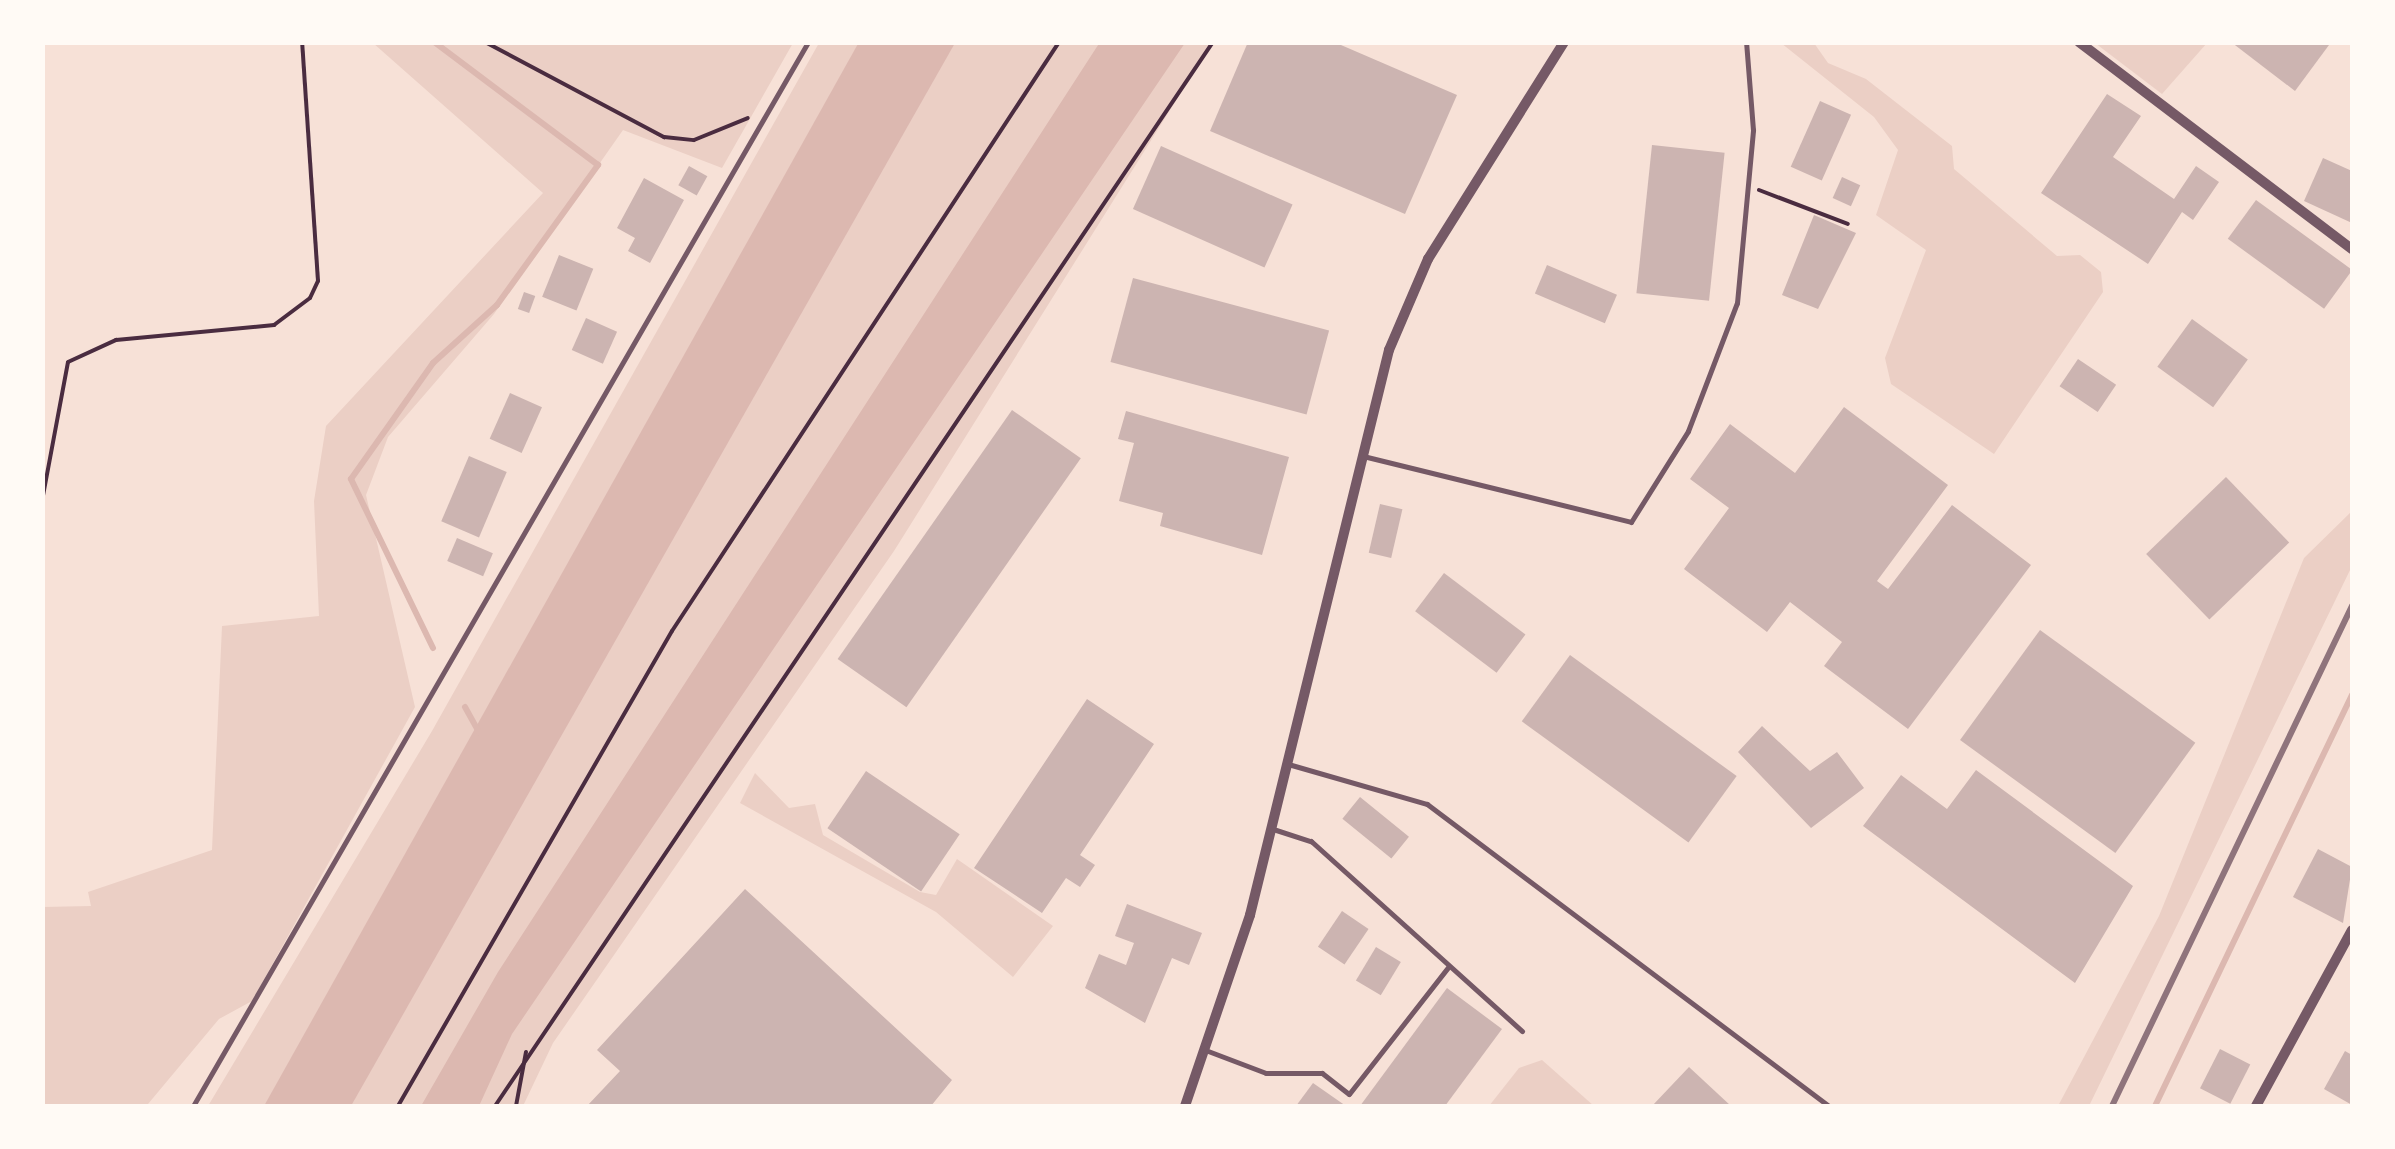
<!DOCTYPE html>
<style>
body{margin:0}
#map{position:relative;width:2395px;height:1149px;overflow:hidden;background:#f7e1d7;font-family:"Source Sans 3",sans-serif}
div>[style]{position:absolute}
.green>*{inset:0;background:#ebcfc5}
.water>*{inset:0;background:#dcb8b0}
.stream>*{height:6px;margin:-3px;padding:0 3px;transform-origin:3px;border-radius:3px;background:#dcb8b0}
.building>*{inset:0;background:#ccb4b1;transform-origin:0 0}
.path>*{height:4px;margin:-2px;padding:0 2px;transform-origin:2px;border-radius:2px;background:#4a2c40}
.service>*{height:5px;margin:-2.5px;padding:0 2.5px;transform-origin:2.5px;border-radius:2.5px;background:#755966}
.minor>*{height:10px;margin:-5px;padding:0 5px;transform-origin:5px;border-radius:5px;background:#755966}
.rail>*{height:6px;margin:-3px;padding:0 3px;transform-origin:3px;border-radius:3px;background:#8f747c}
span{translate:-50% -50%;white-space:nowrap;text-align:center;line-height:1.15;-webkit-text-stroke:10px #fffaf5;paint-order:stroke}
.frame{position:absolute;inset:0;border:45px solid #fffaf5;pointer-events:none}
</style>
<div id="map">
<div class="green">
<div style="clip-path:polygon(373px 43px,793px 43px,722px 168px,623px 130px,494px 314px,388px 437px,366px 495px,415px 707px,252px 1001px,219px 1019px,148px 1104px,43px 1106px,43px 907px,91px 906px,88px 892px,212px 850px,222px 626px,319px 616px,314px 501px,326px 426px,543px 193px)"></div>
<div style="clip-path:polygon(819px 43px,1212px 43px,894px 551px,553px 1043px,523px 1106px,208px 1106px,432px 731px)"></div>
<div style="clip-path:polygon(1781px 43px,1814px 43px,1828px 63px,1866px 79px,1952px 146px,1954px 169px,2057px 256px,2080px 255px,2101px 272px,2103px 292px,1994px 454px,1891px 384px,1885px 358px,1926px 250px,1876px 215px,1898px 150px,1874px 117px)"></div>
<div style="clip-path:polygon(2095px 43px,2207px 43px,2162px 94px)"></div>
<div style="clip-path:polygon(2352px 511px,2352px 566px,2089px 1106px,2058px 1106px,2159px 916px,2304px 558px)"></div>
<div style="clip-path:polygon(755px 773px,789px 808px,815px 804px,823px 835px,920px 892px,936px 895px,957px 859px,1053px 926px,1013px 977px,936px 912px,740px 803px)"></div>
<div style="clip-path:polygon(1542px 1060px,1594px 1106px,1489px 1106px,1519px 1068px)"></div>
</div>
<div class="water">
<div style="clip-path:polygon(859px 42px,955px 43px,351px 1106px,264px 1106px)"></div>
<div style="clip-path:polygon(1100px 42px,1185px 43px,512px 1034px,479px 1106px,421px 1106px,498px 972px)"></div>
</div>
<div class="stream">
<div style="left:433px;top:648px;width:188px;rotate:-115.9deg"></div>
<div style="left:351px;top:479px;width:142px;rotate:-54.7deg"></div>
<div style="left:433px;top:363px;width:86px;rotate:-42.2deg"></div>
<div style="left:497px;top:305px;width:173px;rotate:-54.2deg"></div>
<div style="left:598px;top:165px;width:205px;rotate:-143.1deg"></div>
<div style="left:465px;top:707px;width:29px;rotate:61deg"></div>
<div style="left:2155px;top:1106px;width:456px;rotate:-64.4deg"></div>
</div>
<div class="building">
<div style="clip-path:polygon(1248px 42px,1334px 42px,1457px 95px,1405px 214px,1210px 131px)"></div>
<div style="clip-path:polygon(2231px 42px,2326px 42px,2329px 45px,2295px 91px)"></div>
<div style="clip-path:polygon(2107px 94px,2141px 116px,2113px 157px,2174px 199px,2196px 166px,2219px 182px,2193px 220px,2182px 212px,2148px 264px,2041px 193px)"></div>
<div style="left:1820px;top:101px;width:34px;height:72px;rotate:24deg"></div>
<div style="left:1652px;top:145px;width:73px;height:149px;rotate:6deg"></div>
<div style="left:1161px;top:146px;width:144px;height:69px;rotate:24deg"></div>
<div style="clip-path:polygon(2323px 158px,2352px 171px,2352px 223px,2304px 201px)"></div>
<div style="left:689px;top:166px;width:21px;height:22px;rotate:29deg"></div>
<div style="left:1842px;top:177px;width:20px;height:23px;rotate:24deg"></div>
<div style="clip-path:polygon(644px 178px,684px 200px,650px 263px,628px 251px,635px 238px,617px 228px)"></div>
<div style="left:2256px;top:200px;width:119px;height:48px;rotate:36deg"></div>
<div style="clip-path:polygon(1814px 215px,1856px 233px,1818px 309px,1782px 295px)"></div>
<div style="left:559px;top:255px;width:37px;height:45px;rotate:22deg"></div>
<div style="left:1547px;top:265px;width:76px;height:31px;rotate:23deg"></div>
<div style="left:1133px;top:278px;width:203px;height:87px;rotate:15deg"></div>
<div style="left:524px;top:292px;width:12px;height:18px;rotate:20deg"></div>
<div style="left:586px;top:318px;width:34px;height:35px;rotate:24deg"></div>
<div style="left:2192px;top:319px;width:69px;height:59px;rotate:36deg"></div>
<div style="left:2078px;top:359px;width:46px;height:33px;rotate:34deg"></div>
<div style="left:510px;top:393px;width:35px;height:50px;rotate:24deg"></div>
<div style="clip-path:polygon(1844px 407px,1948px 485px,1877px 581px,1888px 589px,1952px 505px,2031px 565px,1908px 729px,1824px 666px,1842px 642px,1790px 602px,1767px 632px,1684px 569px,1729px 508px,1690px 479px,1730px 424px,1795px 473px)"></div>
<div style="left:1012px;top:410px;width:84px;height:304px;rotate:35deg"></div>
<div style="clip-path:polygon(1126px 411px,1289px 457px,1262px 555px,1160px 526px,1163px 513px,1119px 501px,1134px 443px,1118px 439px)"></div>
<div style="left:469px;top:456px;width:41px;height:71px;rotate:23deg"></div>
<div style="left:2226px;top:477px;width:91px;height:111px;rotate:46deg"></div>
<div style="left:1380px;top:504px;width:23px;height:50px;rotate:13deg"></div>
<div style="left:457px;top:538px;width:39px;height:25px;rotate:23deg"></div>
<div style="left:1444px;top:573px;width:102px;height:48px;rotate:37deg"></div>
<div style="left:2040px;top:630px;width:192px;height:136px;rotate:36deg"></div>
<div style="left:1570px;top:655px;width:206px;height:82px;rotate:36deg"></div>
<div style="clip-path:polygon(1087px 699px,1154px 744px,1080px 855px,1095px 865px,1080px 887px,1066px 878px,1042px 913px,974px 868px)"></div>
<div style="clip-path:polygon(1762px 726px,1810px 771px,1837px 752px,1864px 788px,1811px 828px,1738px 752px)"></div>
<div style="clip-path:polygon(1976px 770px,2133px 886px,2075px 983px,1863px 826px,1901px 775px,1947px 809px)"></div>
<div style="left:866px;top:771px;width:113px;height:69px;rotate:34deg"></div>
<div style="left:1360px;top:797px;width:63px;height:28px;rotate:39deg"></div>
<div style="clip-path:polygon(2318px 849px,2352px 867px,2343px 923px,2293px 897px)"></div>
<div style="clip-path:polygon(745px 889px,952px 1080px,931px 1106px,587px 1106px,620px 1071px,597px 1050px)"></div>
<div style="clip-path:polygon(1127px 904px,1202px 933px,1189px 965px,1172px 958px,1145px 1023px,1085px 988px,1099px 954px,1126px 965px,1134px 943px,1115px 936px)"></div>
<div style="left:1342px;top:911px;width:32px;height:43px;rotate:34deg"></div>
<div style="left:1376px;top:947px;width:29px;height:39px;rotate:31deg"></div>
<div style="clip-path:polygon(1447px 988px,1502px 1029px,1445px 1106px,1360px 1106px)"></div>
<div style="left:2220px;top:1049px;width:34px;height:44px;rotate:27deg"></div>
<div style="clip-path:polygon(2345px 1051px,2352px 1055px,2352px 1105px,2324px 1089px)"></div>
<div style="clip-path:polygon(1689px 1067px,1731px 1106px,1652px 1106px)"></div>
<div style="clip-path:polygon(1313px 1083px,1346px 1106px,1296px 1106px)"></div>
</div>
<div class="path">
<div style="left:485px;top:42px;width:203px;rotate:28deg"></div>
<div style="left:664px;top:137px;width:30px;rotate:6deg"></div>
<div style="left:694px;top:140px;width:58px;rotate:-22.2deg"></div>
<div style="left:1759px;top:190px;width:95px;rotate:20.9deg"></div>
<div style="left:42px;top:501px;width:141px;rotate:-79.4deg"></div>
<div style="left:68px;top:362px;width:53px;rotate:-24.6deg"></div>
<div style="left:116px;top:340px;width:159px;rotate:-5.4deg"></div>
<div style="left:274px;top:325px;width:45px;rotate:-36.9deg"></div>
<div style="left:310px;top:298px;width:19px;rotate:-65deg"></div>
<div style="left:318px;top:281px;width:240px;rotate:-93.8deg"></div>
<div style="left:398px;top:1106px;width:548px;rotate:-60.02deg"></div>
<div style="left:672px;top:631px;width:705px;rotate:-56.69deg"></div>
<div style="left:495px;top:1106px;width:1284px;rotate:-55.99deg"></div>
<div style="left:516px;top:1106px;width:55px;rotate:-79.5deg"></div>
</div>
<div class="service">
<div style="left:1363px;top:456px;width:276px;rotate:13.8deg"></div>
<div style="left:1631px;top:522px;width:107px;rotate:-57.9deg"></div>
<div style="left:1688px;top:431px;width:137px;rotate:-69.1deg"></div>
<div style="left:1737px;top:303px;width:174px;rotate:-84.7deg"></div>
<div style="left:1753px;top:130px;width:88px;rotate:-94.5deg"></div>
<div style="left:1288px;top:764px;width:145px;rotate:16.1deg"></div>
<div style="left:1427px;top:804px;width:503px;rotate:36.92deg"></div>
<div style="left:1273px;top:829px;width:40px;rotate:18deg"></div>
<div style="left:1311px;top:841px;width:284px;rotate:42deg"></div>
<div style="left:1208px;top:1051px;width:62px;rotate:20.8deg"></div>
<div style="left:1266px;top:1073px;width:56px"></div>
<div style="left:1322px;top:1073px;width:34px;rotate:38deg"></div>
<div style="left:1349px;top:1094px;width:162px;rotate:-52deg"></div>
<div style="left:193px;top:1106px;width:1229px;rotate:-59.97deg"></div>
</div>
<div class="minor">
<div style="left:2079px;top:42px;width:343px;rotate:37.2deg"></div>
<div style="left:1185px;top:1106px;width:202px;rotate:-71.2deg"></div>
<div style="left:1250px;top:915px;width:582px;rotate:-76.18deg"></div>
<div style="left:1389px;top:350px;width:99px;rotate:-66.8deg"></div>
<div style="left:1428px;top:259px;width:256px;rotate:-57.9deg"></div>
<div style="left:2256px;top:1106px;width:200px;rotate:-61.4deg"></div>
</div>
<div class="rail">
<div style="left:2112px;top:1106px;width:555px;rotate:-64.36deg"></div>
</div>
<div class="frame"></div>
</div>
